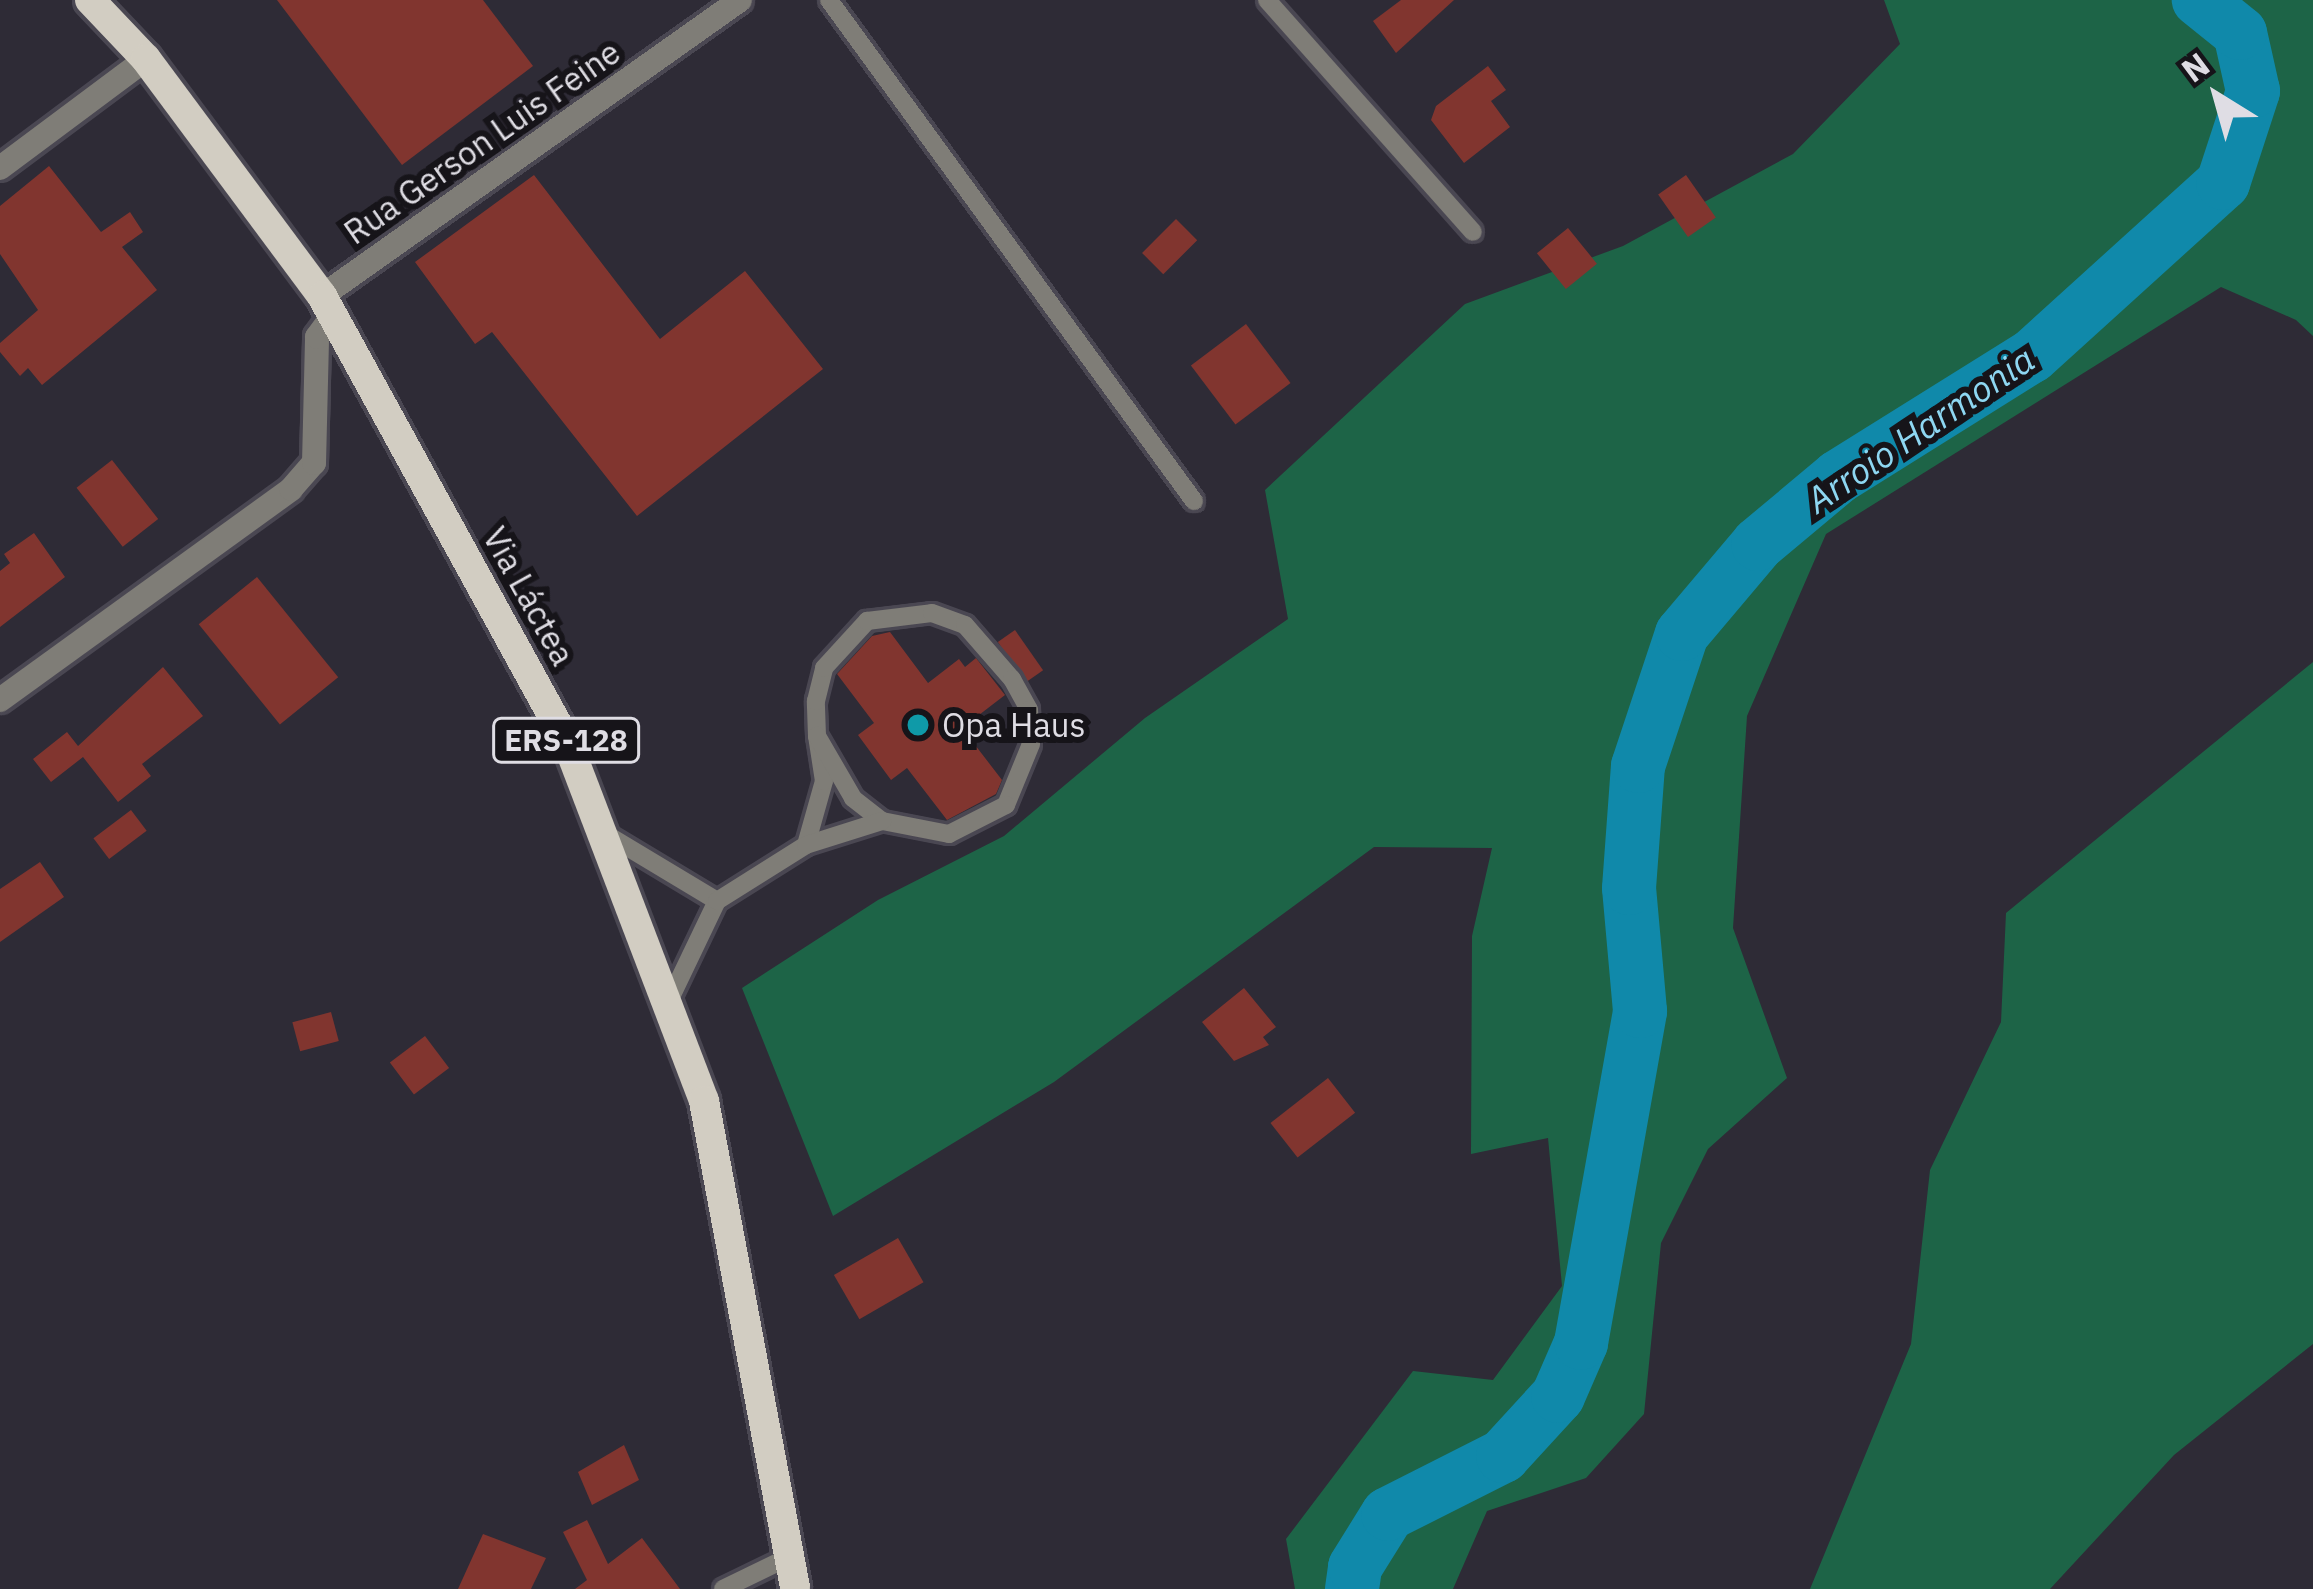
<!DOCTYPE html>
<meta charset="utf-8">
<style>
body{margin:0}
#map{position:relative;width:2313px;height:1589px;overflow:hidden;background:#2e2b36;font-family:"IBM Plex Sans",sans-serif}
div>[style]{position:absolute}
.forest>*{inset:0;background:#1d6447}
.river>*{height:54px;margin:-27px;padding:0 27px;transform-origin:27px;border-radius:27px;background:#1089aa}
.building>*{inset:0;background:#81352f;transform-origin:0 0}
.roads{filter:drop-shadow(3px 0 #4a4752) drop-shadow(-3px 0 #4a4752) drop-shadow(0 3px #4a4752) drop-shadow(0 -3px #4a4752)}
.lane>*{height:18px;margin:-9px;padding:0 9px;transform-origin:9px;border-radius:9px;background:#7f7d77}
.street>*{height:24px;margin:-12px;padding:0 12px;transform-origin:12px;border-radius:12px;background:#7f7d77}
.primary>*{height:30px;margin:-15px;padding:0 15px;transform-origin:15px;border-radius:15px;background:#d2cdc2}
.dots>*{width:33px;height:33px;translate:-50% -50%;box-sizing:border-box;border:6px solid #161419;border-radius:50%}
span{translate:-50% -50%;white-space:nowrap;text-align:center;line-height:1.15;-webkit-text-stroke:12px #161419;paint-order:stroke}
.shield-label span{padding:3px 9px;background:#161419;border:3px solid;border-radius:9px;-webkit-text-stroke-width:0}
.shield-label{font-size:30px;color:#dfdde4;font-weight:700}
.street-label{font-size:33px;color:#dfdde4}
.poi-label{font-size:33px;color:#dfdde4}
.left{translate:0 -50%;text-align:left}
.water-label{font-size:36px;color:#8ed7f2;font-style:italic}
.north{position:absolute;left:2157px;top:36px;width:120px;height:120px;-webkit-text-stroke:9px #161419;paint-order:stroke;rotate:323deg;font-size:33px;font-weight:700;line-height:48px;text-align:center;color:#dfdde4}
.north::after{content:'';display:block;margin:auto;width:42px;height:54px;background:#dfdde4;clip-path:polygon(50% 0,100% 100%,50% 72%,0 100%)}
</style>
<div id="map">
<div class="forest">
<div style="clip-path:polygon(1884px 0,2313px 0,2313px 336px,2296px 320px,2221px 287px,1826px 534px,1747px 716px,1733px 928px,1787px 1078px,1708px 1149px,1661px 1243px,1644px 1414px,1586px 1478px,1487px 1511px,1453px 1589px,1295px 1589px,1286px 1539px,1413px 1371px,1493px 1380px,1562px 1286px,1548px 1138px,1471px 1154px,1472px 936px,1492px 848px,1374px 847px,1054px 1082px,833px 1216px,742px 988px,878px 900px,1004px 836px,1145px 718px,1288px 619px,1265px 490px,1465px 304px,1623px 246px,1793px 154px,1900px 44px)"></div>
<div style="clip-path:polygon(2313px 662px,2313px 1344px,2174px 1455px,2050px 1589px,1810px 1589px,1911px 1344px,1930px 1170px,2001px 1022px,2006px 913px)"></div>
</div>
<div class="river">
<div style="left:1352px;top:1589px;width:22px;rotate:-82deg"></div>
<div style="left:1355px;top:1567px;width:62px;rotate:-58.1deg"></div>
<div style="left:1388px;top:1514px;width:129px;rotate:-26.8deg"></div>
<div style="left:1503px;top:1456px;width:81px;rotate:-47.5deg"></div>
<div style="left:1558px;top:1396px;width:58px;rotate:-66.5deg"></div>
<div style="left:1581px;top:1343px;width:337px;rotate:-79.9deg"></div>
<div style="left:1640px;top:1011px;width:123px;rotate:-95.1deg"></div>
<div style="left:1629px;top:888px;width:122px;rotate:-85.8deg"></div>
<div style="left:1638px;top:766px;width:139px;rotate:-71.6deg"></div>
<div style="left:1682px;top:634px;width:118px;rotate:-49.8deg"></div>
<div style="left:1758px;top:544px;width:104px;rotate:-39.9deg"></div>
<div style="left:1838px;top:477px;width:229px;rotate:-32deg"></div>
<div style="left:2032px;top:356px;width:258px;rotate:-42.2deg"></div>
<div style="left:2223px;top:183px;width:97px;rotate:-71.9deg"></div>
<div style="left:2253px;top:91px;width:59px;rotate:-102.6deg"></div>
<div style="left:2240px;top:33px;width:53px;rotate:-141.2deg"></div>
</div>
<div class="building">
<div style="clip-path:polygon(277px 0,483px 0,533px 66px,402px 165px)"></div>
<div style="clip-path:polygon(1401px 0,1454px 0,1396px 53px,1373px 21px)"></div>
<div style="clip-path:polygon(1488px 66px,1506px 90px,1491px 101px,1510px 127px,1464px 163px,1431px 120px,1436px 106px)"></div>
<div style="clip-path:polygon(49px 166px,101px 232px,130px 212px,143px 232px,122px 247px,157px 290px,42px 385px,28px 368px,20px 376px,0 352px,0 343px,38px 310px,0 254px,0 206px)"></div>
<div style="clip-path:polygon(534px 175px,660px 339px,745px 271px,823px 369px,637px 516px,492px 332px,475px 344px,415px 262px)"></div>
<div style="left:1686px;top:175px;width:52px;height:34px;rotate:55deg"></div>
<div style="left:1176px;top:219px;width:30px;height:48px;rotate:45deg"></div>
<div style="left:1568px;top:228px;width:46px;height:40px;rotate:51deg"></div>
<div style="left:1246px;top:324px;width:74px;height:69px;rotate:53deg"></div>
<div style="left:112px;top:460px;width:75px;height:45px;rotate:52deg"></div>
<div style="clip-path:polygon(34px 533px,65px 577px,0 627px,0 571px,10px 563px,4px 554px)"></div>
<div style="left:257px;top:577px;width:129px;height:75px;rotate:51deg"></div>
<div style="left:1015px;top:630px;width:49px;height:21px;rotate:55deg"></div>
<div style="clip-path:polygon(890px 632px,928px 683px,959px 659px,965px 667px,976px 658px,1005px 695px,962px 728px,1002px 780px,996px 794px,947px 820px,907px 768px,891px 780px,858px 735px,874px 723px,837px 674px,872px 636px)"></div>
<div style="clip-path:polygon(163px 667px,203px 716px,142px 764px,151px 776px,118px 802px,83px 757px,51px 782px,33px 759px,67px 732px,78px 746px)"></div>
<div style="left:131px;top:810px;width:26px;height:47px;rotate:53deg"></div>
<div style="clip-path:polygon(40px 862px,64px 897px,0 942px,0 889px)"></div>
<div style="clip-path:polygon(1244px 988px,1276px 1027px,1263px 1037px,1269px 1045px,1234px 1061px,1202px 1022px)"></div>
<div style="left:331px;top:1012px;width:30px;height:40px;rotate:75deg"></div>
<div style="left:425px;top:1036px;width:40px;height:44px;rotate:53deg"></div>
<div style="left:1328px;top:1078px;width:44px;height:73px;rotate:52deg"></div>
<div style="left:898px;top:1238px;width:51px;height:74px;rotate:60deg"></div>
<div style="clip-path:polygon(624px 1445px,639px 1480px,592px 1505px,578px 1472px)"></div>
<div style="clip-path:polygon(587px 1520px,608px 1564px,642px 1538px,680px 1589px,575px 1589px,587px 1580px,563px 1532px)"></div>
<div style="clip-path:polygon(483px 1534px,546px 1558px,531px 1589px,458px 1589px)"></div>
</div>
<div class="roads">
<div class="lane">
<div style="left:829px;top:0;width:620px;rotate:53.93deg"></div>
<div style="left:1267px;top:0;width:310px;rotate:48.4deg"></div>
<div style="left:604px;top:833px;width:132px;rotate:31deg"></div>
<div style="left:806px;top:845px;width:66px;rotate:-74.3deg"></div>
<div style="left:824px;top:781px;width:46px;rotate:-98.8deg"></div>
<div style="left:817px;top:736px;width:35px;rotate:-92deg"></div>
<div style="left:816px;top:701px;width:34px;rotate:-76deg"></div>
<div style="left:824px;top:668px;width:64px;rotate:-47.5deg"></div>
<div style="left:867px;top:621px;width:65px;rotate:-7deg"></div>
<div style="left:932px;top:613px;width:35px;rotate:20deg"></div>
<div style="left:965px;top:625px;width:72px;rotate:49deg"></div>
<div style="left:1012px;top:679px;width:35px;rotate:61deg"></div>
<div style="left:1029px;top:710px;width:34px;rotate:87deg"></div>
<div style="left:1031px;top:744px;width:66px;rotate:112.3deg"></div>
<div style="left:1006px;top:805px;width:64px;rotate:153deg"></div>
<div style="left:949px;top:834px;width:68px;rotate:-169deg"></div>
<div style="left:882px;top:821px;width:37px;rotate:-142deg"></div>
<div style="left:853px;top:798px;width:72px;rotate:-120.1deg"></div>
<div style="left:669px;top:1001px;width:111px;rotate:-64.4deg"></div>
<div style="left:717px;top:901px;width:105px;rotate:-32.2deg"></div>
<div style="left:806px;top:845px;width:80px;rotate:-17.5deg"></div>
<div style="left:723px;top:1589px;width:73px;rotate:-25.9deg"></div>
</div>
<div class="street">
<div style="left:0;top:168px;width:182px;rotate:-36.7deg"></div>
<div style="left:322px;top:296px;width:512px;rotate:-35.3deg"></div>
<div style="left:0;top:700px;width:359px;rotate:-35.9deg"></div>
<div style="left:291px;top:489px;width:35px;rotate:-49deg"></div>
<div style="left:314px;top:463px;width:126px;rotate:-88.6deg"></div>
<div style="left:317px;top:337px;width:26px;rotate:-54deg"></div>
</div>
<div class="primary">
<div style="left:90px;top:0;width:81px;rotate:46.5deg"></div>
<div style="left:146px;top:59px;width:295px;rotate:53.4deg"></div>
<div style="left:322px;top:296px;width:509px;rotate:61.22deg"></div>
<div style="left:567px;top:742px;width:384px;rotate:69.1deg"></div>
<div style="left:704px;top:1101px;width:496px;rotate:79.4deg"></div>
</div>
</div>
<div class="dots">
<div style="left:918px;top:725px;background:#0f9aa8"></div>
</div>
<div class="shield-label">
<span style="left:566px;top:740px">ERS-128</span>
</div>
<div class="street-label">
<span style="left:482px;top:142px;rotate:-35deg">Rua Gerson Luis Feine</span>
<span style="left:529px;top:596px;rotate:61deg">Via Láctea</span>
</div>
<div class="poi-label">
<span class="left" style="left:942px;top:725px">Opa Haus</span>
</div>
<div class="water-label">
<span style="left:1920px;top:429px;rotate:-34deg">Arroio Harmonia</span>
</div>
<div class="north">N</div>
</div>
